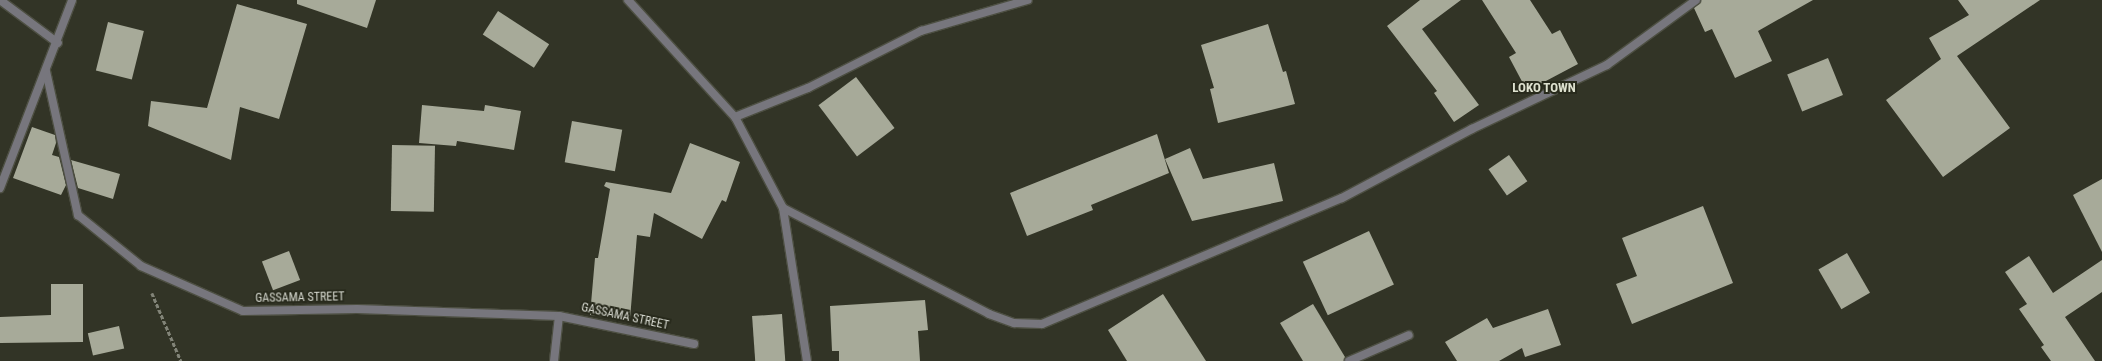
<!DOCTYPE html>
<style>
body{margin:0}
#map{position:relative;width:2102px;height:361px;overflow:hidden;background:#323426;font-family:"Roboto Condensed",sans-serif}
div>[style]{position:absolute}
.building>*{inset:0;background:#a7aa99;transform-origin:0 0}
.path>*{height:2.5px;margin-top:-1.25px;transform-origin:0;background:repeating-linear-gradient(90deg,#828478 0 4px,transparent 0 6px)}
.roads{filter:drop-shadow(1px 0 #4d4f42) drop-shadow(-1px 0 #4d4f42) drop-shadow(0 1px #4d4f42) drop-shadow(0 -1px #4d4f42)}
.minor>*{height:8px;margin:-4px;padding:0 4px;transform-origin:4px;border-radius:4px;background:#77767d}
span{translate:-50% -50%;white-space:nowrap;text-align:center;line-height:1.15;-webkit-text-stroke:4px #282a1c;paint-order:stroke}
.street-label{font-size:12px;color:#d9dbd2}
.neighbourhood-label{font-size:13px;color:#dee1cf;font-weight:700}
</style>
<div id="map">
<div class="building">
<div style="clip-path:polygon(297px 0,376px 0,367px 28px,297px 4px)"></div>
<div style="clip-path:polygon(1420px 0,1461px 0,1422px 29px,1479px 105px,1454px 122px,1434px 93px,1437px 91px,1387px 26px)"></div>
<div style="clip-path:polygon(1482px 0,1530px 0,1552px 34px,1560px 30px,1578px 64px,1527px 91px,1509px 57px,1516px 53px)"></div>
<div style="clip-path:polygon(1701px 0,1813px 0,1758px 31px,1772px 61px,1735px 78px,1712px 29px,1705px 32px,1694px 8px)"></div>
<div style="clip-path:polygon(1958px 0,2040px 0,1957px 56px,2010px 128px,1943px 177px,1886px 100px,1941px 59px,1929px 38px,1969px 15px)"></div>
<div style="clip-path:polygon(237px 4px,307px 24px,279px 119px,240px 107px,231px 160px,148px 126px,151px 101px,207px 108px)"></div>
<div style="left:498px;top:11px;width:61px;height:28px;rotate:33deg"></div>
<div style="left:108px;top:22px;width:37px;height:50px;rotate:14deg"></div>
<div style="clip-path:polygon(1268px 24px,1283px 72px,1286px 71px,1295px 104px,1218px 123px,1210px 89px,1214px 88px,1201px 45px)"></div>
<div style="left:1828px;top:58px;width:40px;height:44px;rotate:68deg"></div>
<div style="left:856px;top:77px;width:64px;height:47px;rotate:53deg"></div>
<div style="clip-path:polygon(422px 105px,484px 111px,485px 105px,521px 111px,514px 150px,457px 141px,456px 146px,419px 143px)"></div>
<div style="left:572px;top:121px;width:51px;height:42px;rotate:10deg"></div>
<div style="clip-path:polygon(32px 127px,55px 135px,56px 143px,52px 155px,59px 157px,66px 185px,61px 195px,13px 178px)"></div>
<div style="clip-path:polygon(1157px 134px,1169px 173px,1091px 205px,1093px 210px,1027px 236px,1010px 193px)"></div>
<div style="clip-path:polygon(690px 143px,740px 162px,726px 202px,722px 200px,702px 239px,654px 213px,650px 237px,637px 235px,630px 319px,590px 315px,595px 258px,598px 258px,610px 189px,604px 186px,606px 182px,671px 193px)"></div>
<div style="left:392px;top:145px;width:43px;height:66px;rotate:1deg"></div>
<div style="clip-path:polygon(1190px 148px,1203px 179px,1274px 163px,1283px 201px,1192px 221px,1165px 159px)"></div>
<div style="left:1509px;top:155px;width:32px;height:25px;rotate:55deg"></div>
<div style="clip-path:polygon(71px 160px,120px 174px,113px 199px,78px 188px)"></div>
<div style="clip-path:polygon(2102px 179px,2102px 252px,2073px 195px)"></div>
<div style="clip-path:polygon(1703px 206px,1733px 283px,1632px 324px,1616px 284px,1637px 276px,1622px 238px)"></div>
<div style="left:1369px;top:231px;width:59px;height:73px;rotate:65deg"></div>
<div style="left:289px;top:251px;width:31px;height:29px;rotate:69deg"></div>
<div style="left:1847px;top:253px;width:46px;height:33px;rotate:60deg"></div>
<div style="clip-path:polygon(2029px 256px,2053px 293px,2102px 260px,2102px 292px,2065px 317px,2095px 361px,2051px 361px,2041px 347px,2044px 345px,2019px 309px,2027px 304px,2005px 272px)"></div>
<div style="clip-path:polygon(51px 284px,83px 284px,83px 342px,0 343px,0 317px,51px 315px)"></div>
<div style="clip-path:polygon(1163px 294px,1206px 361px,1127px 361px,1108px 330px)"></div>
<div style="clip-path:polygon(925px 300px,928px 330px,918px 331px,920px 361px,839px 361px,839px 351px,832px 351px,830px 306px)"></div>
<div style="clip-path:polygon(1313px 304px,1345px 357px,1344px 361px,1303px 361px,1280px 323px)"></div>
<div style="clip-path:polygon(1548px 309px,1561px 345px,1525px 357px,1522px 348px,1499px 361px,1457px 361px,1445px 342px,1487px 318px,1493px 328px)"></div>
<div style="left:782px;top:314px;width:47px;height:30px;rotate:86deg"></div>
<div style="left:119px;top:326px;width:23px;height:32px;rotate:77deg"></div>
</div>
<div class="path">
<div style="left:152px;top:293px;width:74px;rotate:66.9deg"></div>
</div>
<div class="roads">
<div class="minor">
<div style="left:0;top:0;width:72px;rotate:36.6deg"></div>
<div style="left:628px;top:0;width:159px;rotate:47.6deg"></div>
<div style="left:735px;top:117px;width:103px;rotate:62.2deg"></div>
<div style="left:783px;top:208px;width:155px;rotate:81.1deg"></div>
<div style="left:46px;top:71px;width:148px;rotate:77.5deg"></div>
<div style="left:78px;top:215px;width:81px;rotate:39deg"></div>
<div style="left:141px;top:266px;width:111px;rotate:23.8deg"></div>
<div style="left:243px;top:311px;width:114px;rotate:-1deg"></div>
<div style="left:357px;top:309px;width:202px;rotate:2deg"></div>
<div style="left:559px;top:316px;width:138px;rotate:11.7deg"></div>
<div style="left:735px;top:117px;width:79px;rotate:-21.7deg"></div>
<div style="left:808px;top:88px;width:127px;rotate:-26.8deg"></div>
<div style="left:921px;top:31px;width:111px;rotate:-16.2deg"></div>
<div style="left:0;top:188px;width:201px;rotate:-69deg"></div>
<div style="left:783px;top:208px;width:232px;rotate:27.2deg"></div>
<div style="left:989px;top:314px;width:27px;rotate:20deg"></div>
<div style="left:1014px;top:323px;width:28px;rotate:2deg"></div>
<div style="left:1042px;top:324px;width:325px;rotate:-22.8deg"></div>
<div style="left:1342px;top:198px;width:147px;rotate:-28deg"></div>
<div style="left:1472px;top:129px;width:149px;rotate:-25.4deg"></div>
<div style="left:1607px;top:65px;width:110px;rotate:-36.1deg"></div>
<div style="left:554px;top:361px;width:45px;rotate:-83.7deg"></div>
<div style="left:1349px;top:361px;width:65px;rotate:-23.4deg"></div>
</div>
</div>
<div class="street-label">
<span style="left:300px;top:298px;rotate:-1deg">GASSAMA STREET</span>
<span style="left:625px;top:317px;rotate:12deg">GASSAMA STREET</span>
</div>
<div class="neighbourhood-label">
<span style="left:1544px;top:88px">LOKO TOWN</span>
</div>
</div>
